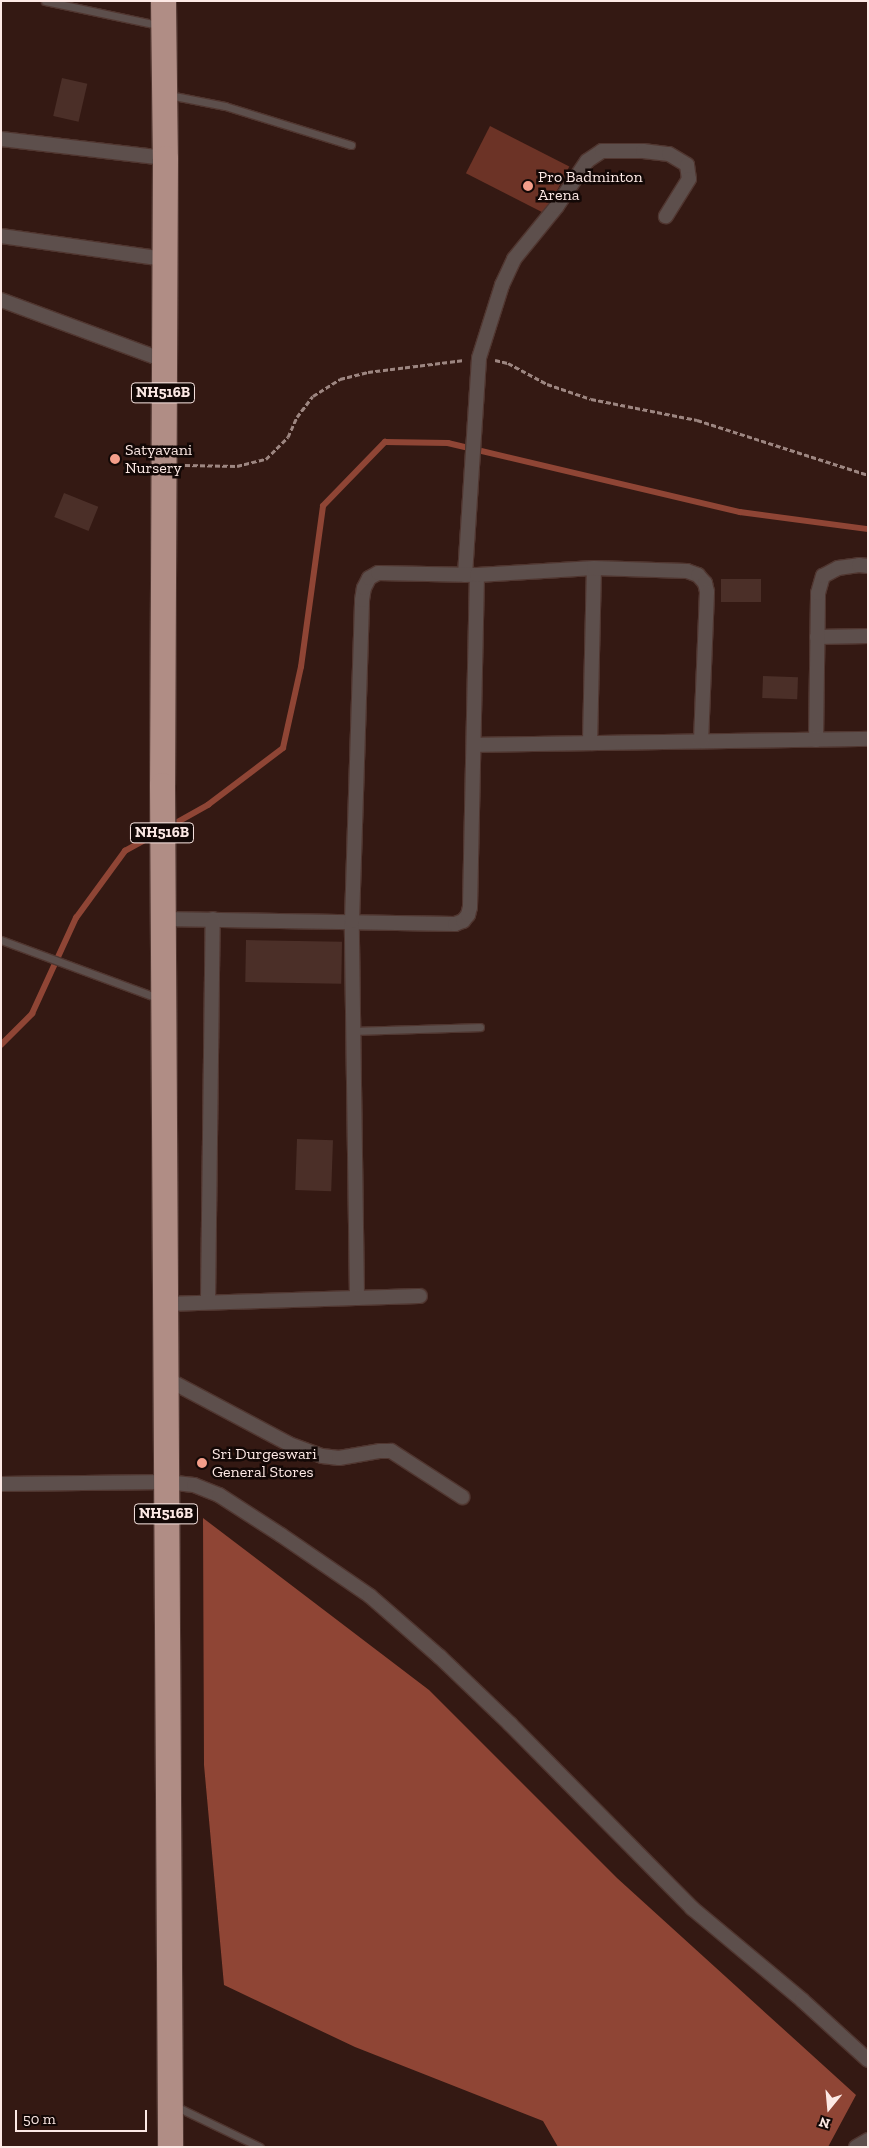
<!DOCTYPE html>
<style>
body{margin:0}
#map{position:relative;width:869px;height:2148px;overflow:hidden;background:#341913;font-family:"Zilla Slab",serif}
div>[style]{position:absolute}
.green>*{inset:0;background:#6c3326;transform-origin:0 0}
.water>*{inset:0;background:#8f4535}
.stream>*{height:5.5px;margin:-2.75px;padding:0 2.75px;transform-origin:2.75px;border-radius:2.75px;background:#8f4535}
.building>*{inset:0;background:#4b2f28;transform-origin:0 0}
.path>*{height:3px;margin-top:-1.5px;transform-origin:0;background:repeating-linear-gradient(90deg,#9d8681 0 5px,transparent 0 7.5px)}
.roads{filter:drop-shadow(1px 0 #503630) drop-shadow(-1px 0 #503630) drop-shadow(0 1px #503630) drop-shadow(0 -1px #503630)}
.lane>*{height:7px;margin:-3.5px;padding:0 3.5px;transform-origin:3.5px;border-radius:3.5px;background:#5d4f4c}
.street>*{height:14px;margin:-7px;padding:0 7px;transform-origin:7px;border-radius:7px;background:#5d4f4c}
.highway>*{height:25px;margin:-12.5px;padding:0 12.5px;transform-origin:12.5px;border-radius:12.5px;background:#b08d85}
.dots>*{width:14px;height:14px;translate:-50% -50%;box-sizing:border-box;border:2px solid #130806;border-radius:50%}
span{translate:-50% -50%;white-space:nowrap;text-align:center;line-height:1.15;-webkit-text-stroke:5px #130806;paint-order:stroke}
.shield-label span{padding:1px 4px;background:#130806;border:1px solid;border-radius:4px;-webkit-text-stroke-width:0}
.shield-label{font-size:15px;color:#fde9e5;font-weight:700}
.poi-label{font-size:16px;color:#fde9e5}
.left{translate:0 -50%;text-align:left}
.frame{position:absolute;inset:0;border:2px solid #fde9e5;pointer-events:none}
.north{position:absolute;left:804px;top:2083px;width:50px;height:50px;-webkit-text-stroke:4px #130806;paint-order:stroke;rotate:197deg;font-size:14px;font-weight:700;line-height:20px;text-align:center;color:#fde9e5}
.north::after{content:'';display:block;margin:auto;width:18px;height:22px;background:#fde9e5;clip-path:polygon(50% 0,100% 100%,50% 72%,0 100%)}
.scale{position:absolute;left:15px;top:2110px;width:132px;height:22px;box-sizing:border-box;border:2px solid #fde9e5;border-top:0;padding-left:6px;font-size:15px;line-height:18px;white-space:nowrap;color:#fde9e5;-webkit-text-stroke:4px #130806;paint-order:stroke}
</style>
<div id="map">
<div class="green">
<div style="left:490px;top:126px;width:89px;height:53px;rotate:27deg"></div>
</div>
<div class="water">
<div style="clip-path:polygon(203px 1518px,429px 1690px,617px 1878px,856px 2095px,828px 2147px,558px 2147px,543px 2121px,355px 2047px,224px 1985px,204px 1765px)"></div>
</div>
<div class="stream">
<div style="left:169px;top:827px;width:45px;rotate:-29.4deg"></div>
<div style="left:208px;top:805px;width:94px;rotate:-37.2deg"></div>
<div style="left:283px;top:748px;width:83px;rotate:-77.5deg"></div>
<div style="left:301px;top:667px;width:162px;rotate:-82.2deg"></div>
<div style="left:323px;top:506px;width:89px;rotate:-45.9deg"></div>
<div style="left:385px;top:442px;width:63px;rotate:0.9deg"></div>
<div style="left:448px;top:443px;width:300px;rotate:13.3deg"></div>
<div style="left:740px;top:512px;width:129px;rotate:7.6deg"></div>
<div style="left:1px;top:1045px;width:44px;rotate:-45deg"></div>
<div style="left:32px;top:1014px;width:106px;rotate:-65.4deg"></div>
<div style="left:76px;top:918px;width:83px;rotate:-53.8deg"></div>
<div style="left:125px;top:851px;width:35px;rotate:-29deg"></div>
</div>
<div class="building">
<div style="left:62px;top:78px;width:26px;height:39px;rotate:13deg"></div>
<div style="left:64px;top:493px;width:37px;height:26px;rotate:22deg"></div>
<div style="left:761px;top:579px;width:23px;height:40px;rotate:90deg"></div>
<div style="left:763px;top:676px;width:35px;height:22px;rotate:2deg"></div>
<div style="left:246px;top:940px;width:96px;height:42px;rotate:1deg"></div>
<div style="left:297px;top:1139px;width:36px;height:51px;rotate:2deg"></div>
</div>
<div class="path">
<div style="left:495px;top:360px;width:13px;rotate:13deg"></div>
<div style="left:508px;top:363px;width:44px;rotate:28.3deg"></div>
<div style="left:547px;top:384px;width:46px;rotate:18.8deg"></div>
<div style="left:591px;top:399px;width:108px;rotate:11.2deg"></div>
<div style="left:697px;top:420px;width:180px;rotate:17.8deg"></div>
<div style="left:185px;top:465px;width:52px;rotate:1.1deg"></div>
<div style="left:237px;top:466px;width:30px;rotate:-14deg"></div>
<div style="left:266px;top:459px;width:31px;rotate:-45deg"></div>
<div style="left:288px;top:437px;width:22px;rotate:-66deg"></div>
<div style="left:297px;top:417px;width:26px;rotate:-53deg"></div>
<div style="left:313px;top:396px;width:32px;rotate:-32deg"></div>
<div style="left:340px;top:379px;width:29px;rotate:-14deg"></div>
<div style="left:368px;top:372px;width:97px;rotate:-7.1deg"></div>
</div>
<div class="roads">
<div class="lane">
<div style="left:45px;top:1px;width:116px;rotate:12deg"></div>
<div style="left:169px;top:95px;width:57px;rotate:11.1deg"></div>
<div style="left:225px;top:106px;width:132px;rotate:17.2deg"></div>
<div style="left:1px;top:940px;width:167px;rotate:20.3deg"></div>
<div style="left:355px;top:1031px;width:125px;rotate:-1.8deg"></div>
<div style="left:175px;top:2106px;width:94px;rotate:25.8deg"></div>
</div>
<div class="street">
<div style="left:1px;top:139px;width:165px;rotate:6.6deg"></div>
<div style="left:1px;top:236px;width:165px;rotate:8deg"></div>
<div style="left:1px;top:300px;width:173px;rotate:20.3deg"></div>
<div style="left:465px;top:575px;width:217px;rotate:-86.3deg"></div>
<div style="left:479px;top:358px;width:77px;rotate:-72.5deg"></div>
<div style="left:502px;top:285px;width:29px;rotate:-65deg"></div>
<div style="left:514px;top:259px;width:68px;rotate:-50.9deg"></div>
<div style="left:557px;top:206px;width:54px;rotate:-56.3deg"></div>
<div style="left:587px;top:161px;width:18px;rotate:-34deg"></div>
<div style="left:602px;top:151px;width:41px"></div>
<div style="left:643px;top:151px;width:26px;rotate:7deg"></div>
<div style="left:669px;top:154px;width:21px;rotate:31deg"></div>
<div style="left:687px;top:165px;width:14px;rotate:82deg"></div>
<div style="left:689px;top:179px;width:44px;rotate:121.9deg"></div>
<div style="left:817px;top:637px;width:51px;rotate:-1.1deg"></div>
<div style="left:816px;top:740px;width:147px;rotate:-89.2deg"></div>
<div style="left:818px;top:593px;width:18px;rotate:-74deg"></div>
<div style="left:823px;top:576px;width:17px;rotate:-28deg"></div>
<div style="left:838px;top:568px;width:21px;rotate:-8deg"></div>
<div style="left:859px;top:565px;width:9px;rotate:6deg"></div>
<div style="left:590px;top:743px;width:175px;rotate:-88.7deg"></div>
<div style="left:475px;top:745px;width:393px;rotate:-0.9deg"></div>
<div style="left:163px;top:919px;width:292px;rotate:1deg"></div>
<div style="left:455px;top:924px;width:9px;rotate:-21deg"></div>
<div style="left:463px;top:921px;width:8px;rotate:-50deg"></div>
<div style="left:468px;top:915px;width:8px;rotate:-76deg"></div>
<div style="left:470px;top:907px;width:332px;rotate:-88.8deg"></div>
<div style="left:357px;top:1298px;width:377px;rotate:-90.8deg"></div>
<div style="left:352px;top:921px;width:321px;rotate:-88.2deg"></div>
<div style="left:362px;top:600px;width:12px;rotate:-81deg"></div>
<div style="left:364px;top:588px;width:11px;rotate:-63deg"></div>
<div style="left:369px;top:578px;width:10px;rotate:-29deg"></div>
<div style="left:378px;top:573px;width:99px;rotate:1.2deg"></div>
<div style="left:477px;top:575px;width:117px;rotate:-3.4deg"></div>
<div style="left:594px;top:568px;width:93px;rotate:1.8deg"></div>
<div style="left:687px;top:571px;width:12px;rotate:20deg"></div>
<div style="left:698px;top:575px;width:11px;rotate:49deg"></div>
<div style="left:705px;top:583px;width:9px;rotate:77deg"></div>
<div style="left:707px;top:592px;width:149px;rotate:92.3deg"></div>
<div style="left:208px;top:1302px;width:383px;rotate:-89.3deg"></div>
<div style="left:165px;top:1304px;width:255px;rotate:-1.8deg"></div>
<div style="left:165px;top:1378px;width:140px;rotate:28deg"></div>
<div style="left:289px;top:1444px;width:35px;rotate:20deg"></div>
<div style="left:322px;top:1456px;width:17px;rotate:7deg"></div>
<div style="left:339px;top:1458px;width:42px;rotate:-9.7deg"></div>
<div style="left:380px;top:1451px;width:11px"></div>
<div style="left:391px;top:1451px;width:85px;rotate:32.9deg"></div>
<div style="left:1px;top:1484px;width:165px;rotate:-0.7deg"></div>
<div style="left:166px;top:1482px;width:28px;rotate:6deg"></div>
<div style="left:194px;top:1485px;width:27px;rotate:22deg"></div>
<div style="left:219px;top:1495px;width:74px;rotate:32.8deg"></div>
<div style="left:281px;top:1535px;width:108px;rotate:34.4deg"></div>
<div style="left:370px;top:1596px;width:93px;rotate:41.1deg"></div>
<div style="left:440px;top:1657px;width:97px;rotate:43.7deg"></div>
<div style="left:510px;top:1724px;width:259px;rotate:45.3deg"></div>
<div style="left:692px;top:1908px;width:143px;rotate:39.9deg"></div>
<div style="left:802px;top:2000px;width:89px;rotate:42.3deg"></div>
<div style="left:856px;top:2147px;width:14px;rotate:-30deg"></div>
</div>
<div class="highway">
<div style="left:163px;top:1px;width:157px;rotate:89.3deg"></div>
<div style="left:165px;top:158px;width:627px;rotate:90.27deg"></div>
<div style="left:162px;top:785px;width:1362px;rotate:89.66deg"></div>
</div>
</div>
<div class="dots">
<div style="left:528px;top:186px;background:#f49e8a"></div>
<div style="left:115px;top:459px;background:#f49e8a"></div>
<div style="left:202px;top:1463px;background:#f49e8a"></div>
</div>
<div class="shield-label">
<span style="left:163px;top:393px">NH516B</span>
<span style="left:162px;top:833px">NH516B</span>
<span style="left:166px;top:1514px">NH516B</span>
</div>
<div class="poi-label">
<span class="left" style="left:538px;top:186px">Pro Badminton<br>Arena</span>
<span class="left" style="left:125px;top:459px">Satyavani<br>Nursery</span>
<span class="left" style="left:212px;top:1463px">Sri Durgeswari<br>General Stores</span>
</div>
<div class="frame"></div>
<div class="north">N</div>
<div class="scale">50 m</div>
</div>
